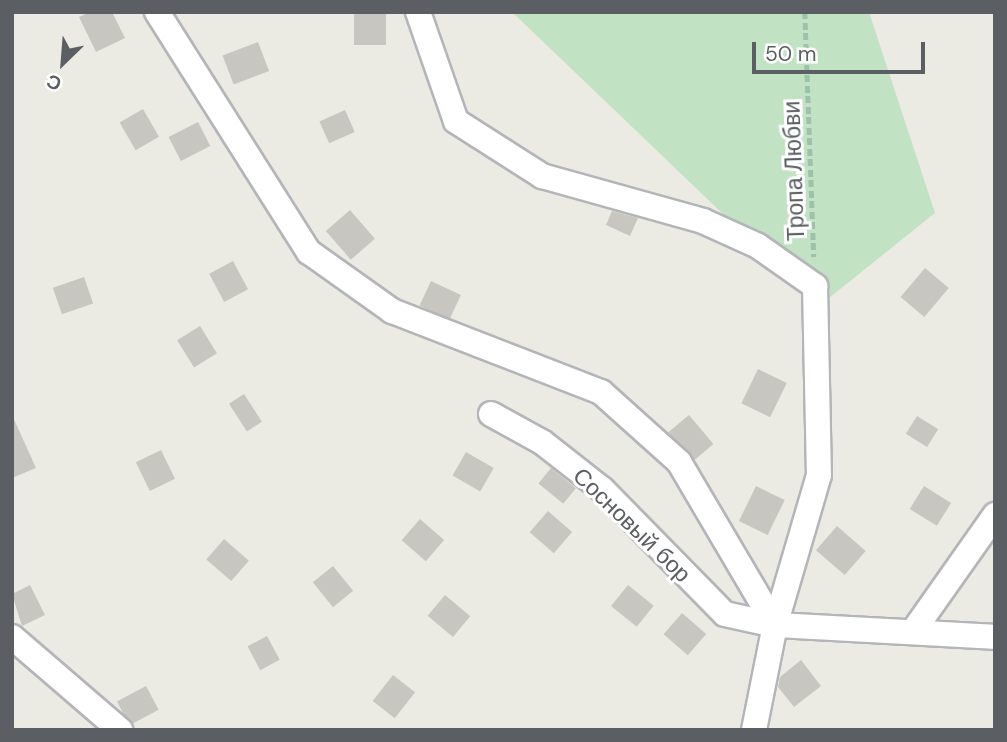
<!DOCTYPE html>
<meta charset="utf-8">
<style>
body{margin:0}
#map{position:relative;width:1007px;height:742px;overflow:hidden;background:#ecebe3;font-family:"DM Sans",sans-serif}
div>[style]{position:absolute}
.green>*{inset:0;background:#c2e2c4}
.building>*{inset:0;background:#c8c6c0;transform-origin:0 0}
.path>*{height:4.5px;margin-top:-2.25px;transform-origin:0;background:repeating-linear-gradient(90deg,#9cc2a9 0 7px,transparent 0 10.5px)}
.roads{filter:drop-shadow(2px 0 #b4b5b9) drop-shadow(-2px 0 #b4b5b9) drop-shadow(0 2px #b4b5b9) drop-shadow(0 -2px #b4b5b9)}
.minor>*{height:24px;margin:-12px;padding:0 12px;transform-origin:12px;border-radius:12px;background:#fff}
span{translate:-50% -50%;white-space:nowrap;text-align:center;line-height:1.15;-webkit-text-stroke:6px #fff;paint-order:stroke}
.street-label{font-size:23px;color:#5b5e62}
.frame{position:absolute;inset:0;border:14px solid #5b5e62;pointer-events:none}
.north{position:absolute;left:28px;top:28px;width:70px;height:70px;-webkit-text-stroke:5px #fff;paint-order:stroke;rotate:205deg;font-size:19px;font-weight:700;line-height:28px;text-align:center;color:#5b5e62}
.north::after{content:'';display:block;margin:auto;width:24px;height:32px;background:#5b5e62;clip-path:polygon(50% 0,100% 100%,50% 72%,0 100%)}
.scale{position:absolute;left:752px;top:42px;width:173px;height:32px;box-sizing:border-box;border:4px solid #5b5e62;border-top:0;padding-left:9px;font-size:21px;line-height:24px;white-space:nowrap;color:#5b5e62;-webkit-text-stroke:5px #fff;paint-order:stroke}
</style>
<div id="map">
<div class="green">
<div style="clip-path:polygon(512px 12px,869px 12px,935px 213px,819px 306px)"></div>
</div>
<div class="building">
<div style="clip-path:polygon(90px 12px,112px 12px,125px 38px,96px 52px,79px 17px)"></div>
<div style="left:354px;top:12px;width:32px;height:33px"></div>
<div style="left:258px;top:42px;width:31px;height:38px;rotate:69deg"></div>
<div style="left:143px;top:109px;width:32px;height:27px;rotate:60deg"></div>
<div style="left:345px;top:110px;width:24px;height:28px;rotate:66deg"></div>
<div style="left:198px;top:122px;width:27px;height:33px;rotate:63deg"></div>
<div style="left:350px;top:210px;width:38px;height:32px;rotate:49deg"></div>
<div style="clip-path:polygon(612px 211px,638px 218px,630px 236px,606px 225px)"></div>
<div style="left:233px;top:261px;width:32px;height:27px;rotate:62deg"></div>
<div style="left:925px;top:268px;width:31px;height:38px;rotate:40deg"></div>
<div style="left:84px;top:277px;width:28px;height:33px;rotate:71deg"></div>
<div style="left:431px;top:281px;width:33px;height:27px;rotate:25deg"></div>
<div style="left:200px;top:326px;width:32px;height:27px;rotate:58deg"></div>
<div style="left:758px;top:369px;width:32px;height:38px;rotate:26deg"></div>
<div style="left:244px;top:394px;width:33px;height:18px;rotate:57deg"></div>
<div style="clip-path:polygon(12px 415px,36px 468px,12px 478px)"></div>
<div style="left:689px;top:415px;width:38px;height:27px;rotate:50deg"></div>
<div style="left:917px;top:416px;width:25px;height:21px;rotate:32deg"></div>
<div style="left:161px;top:450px;width:32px;height:28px;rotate:64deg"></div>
<div style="left:466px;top:452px;width:32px;height:27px;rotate:30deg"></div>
<div style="left:551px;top:468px;width:32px;height:20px;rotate:39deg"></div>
<div style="left:756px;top:486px;width:32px;height:39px;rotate:26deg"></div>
<div style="left:924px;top:486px;width:32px;height:27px;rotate:32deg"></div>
<div style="left:548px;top:511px;width:32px;height:28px;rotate:41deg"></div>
<div style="left:420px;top:519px;width:32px;height:28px;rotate:41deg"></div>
<div style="left:837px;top:526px;width:38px;height:32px;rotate:41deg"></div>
<div style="left:224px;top:539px;width:33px;height:27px;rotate:41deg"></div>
<div style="left:333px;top:566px;width:32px;height:26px;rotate:51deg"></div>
<div style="clip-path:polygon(30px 585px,45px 615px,22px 626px,12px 594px)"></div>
<div style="left:628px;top:585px;width:33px;height:27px;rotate:39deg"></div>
<div style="left:445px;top:595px;width:33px;height:27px;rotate:40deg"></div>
<div style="left:682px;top:613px;width:32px;height:28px;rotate:41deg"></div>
<div style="left:267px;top:636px;width:27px;height:22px;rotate:62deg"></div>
<div style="clip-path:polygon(801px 660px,821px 686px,794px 707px,778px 687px,780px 677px)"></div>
<div style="left:393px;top:675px;width:28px;height:33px;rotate:38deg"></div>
<div style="left:146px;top:686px;width:27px;height:33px;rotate:62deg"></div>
</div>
<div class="path">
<div style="left:805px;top:12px;width:245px;rotate:87.9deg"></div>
</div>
<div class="roads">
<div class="minor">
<div style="left:157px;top:12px;width:284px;rotate:57.7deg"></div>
<div style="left:309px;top:252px;width:102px;rotate:35.4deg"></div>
<div style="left:392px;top:311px;width:224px;rotate:21.2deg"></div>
<div style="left:601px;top:392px;width:105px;rotate:41.9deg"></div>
<div style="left:679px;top:462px;width:189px;rotate:59.5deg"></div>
<div style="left:418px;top:12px;width:115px;rotate:70.8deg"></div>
<div style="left:456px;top:121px;width:102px;rotate:32.6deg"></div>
<div style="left:542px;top:176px;width:167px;rotate:15.6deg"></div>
<div style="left:703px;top:221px;width:60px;rotate:24.4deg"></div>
<div style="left:758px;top:246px;width:70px;rotate:35.1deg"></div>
<div style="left:815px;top:286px;width:189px;rotate:88.8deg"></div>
<div style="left:819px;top:475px;width:156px;rotate:106.3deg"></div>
<div style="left:491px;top:414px;width:58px;rotate:28.8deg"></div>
<div style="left:542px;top:442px;width:76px;rotate:38.1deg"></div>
<div style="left:602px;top:489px;width:175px;rotate:45.5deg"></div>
<div style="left:725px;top:614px;width:51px;rotate:12.4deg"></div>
<div style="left:914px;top:630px;width:141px;rotate:-54.8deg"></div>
<div style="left:12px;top:637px;width:143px;rotate:40.7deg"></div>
<div style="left:754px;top:730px;width:107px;rotate:-78.7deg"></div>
<div style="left:775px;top:625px;width:220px;rotate:3.1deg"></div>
</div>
</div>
<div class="street-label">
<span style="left:794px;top:171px;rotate:-92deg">Тропа Любви</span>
<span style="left:632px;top:525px;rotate:44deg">Сосновый бор</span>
</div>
<div class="frame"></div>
<div class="north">С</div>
<div class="scale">50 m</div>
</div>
